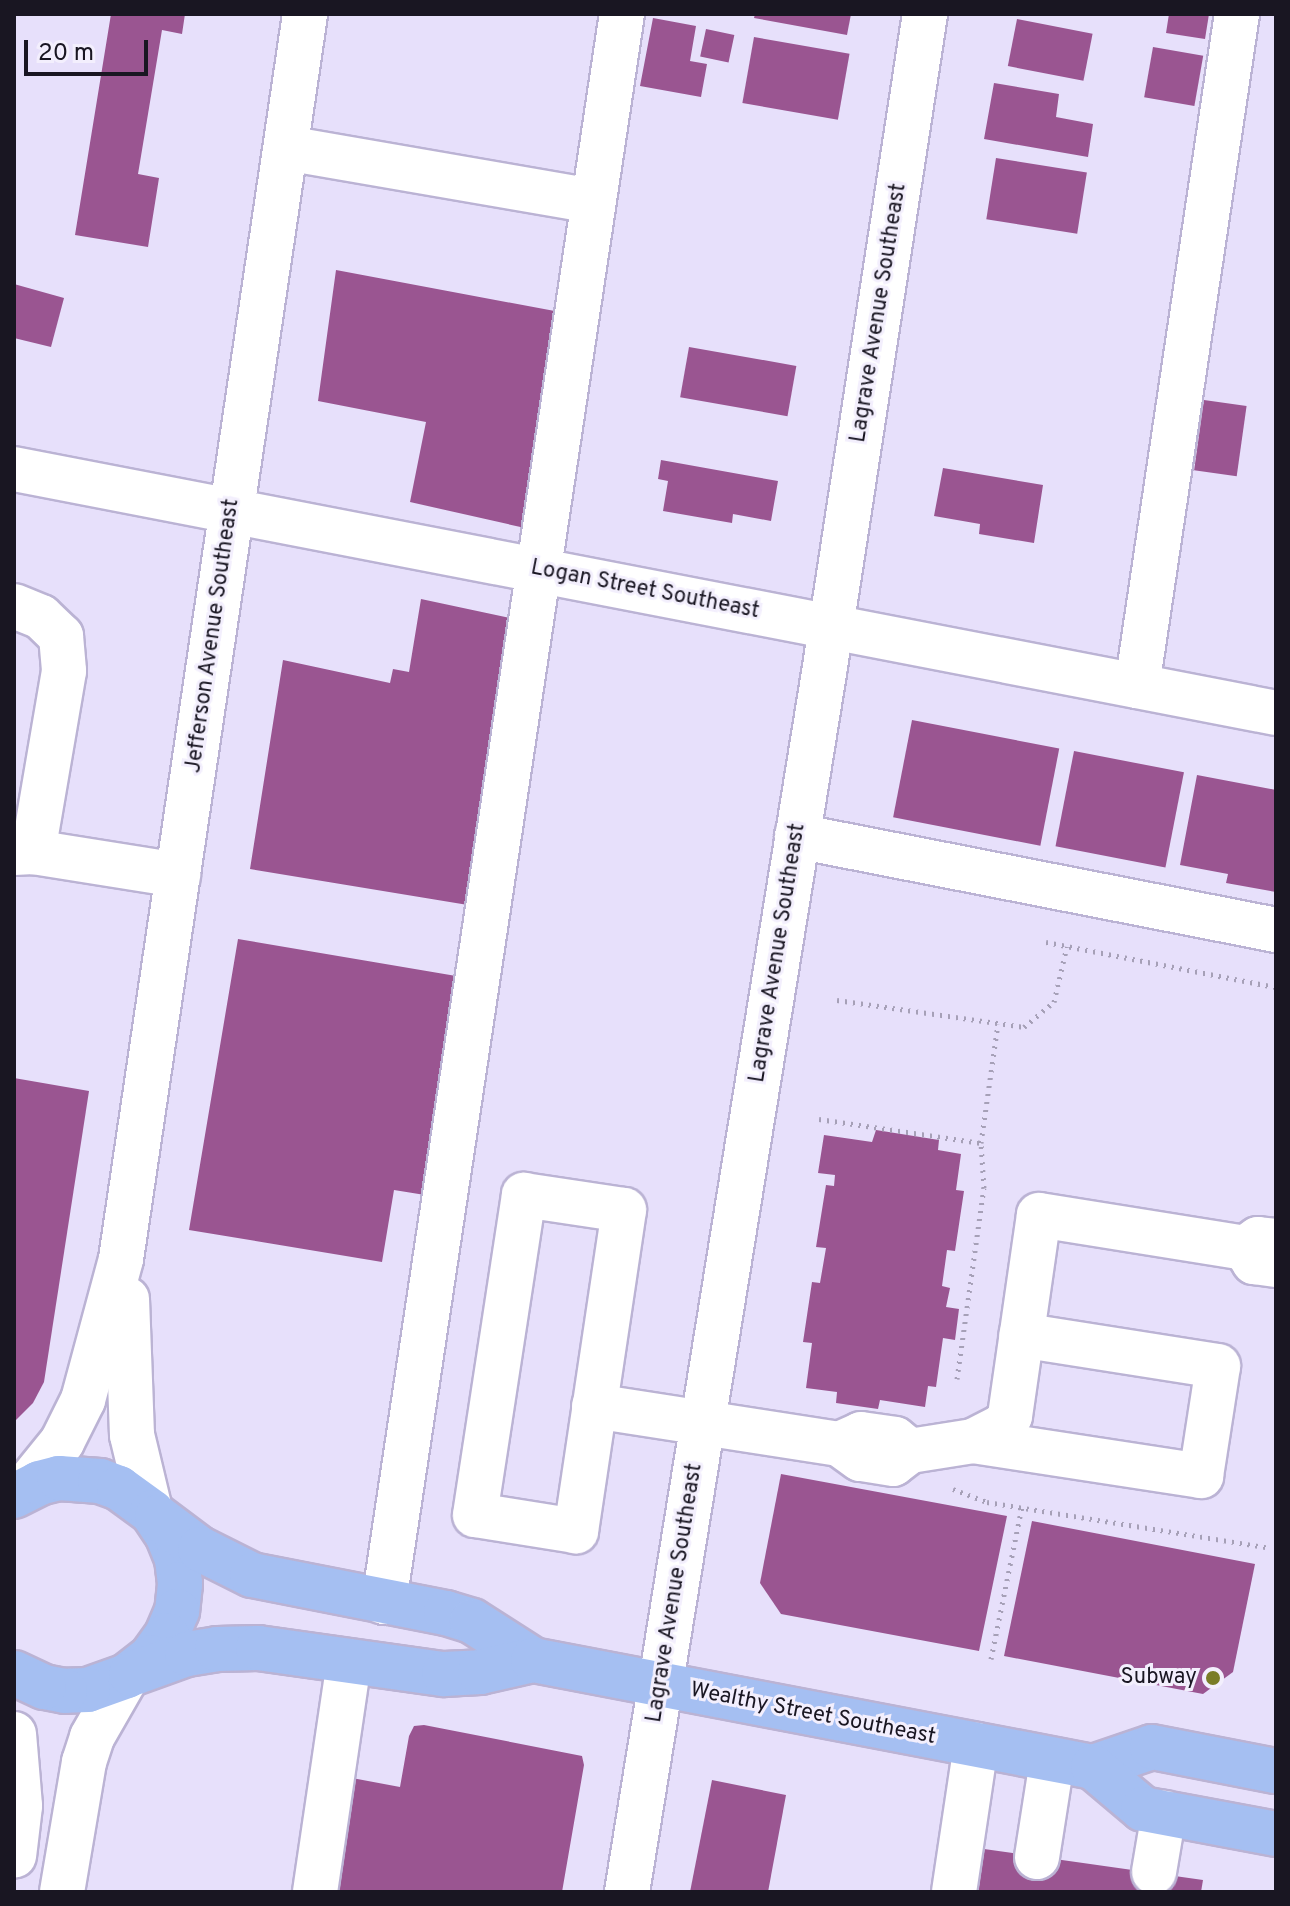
<!DOCTYPE html>
<style>
body{margin:0}
#map{position:relative;width:1290px;height:1906px;overflow:hidden;background:#e7e0fb;font-family:Overpass,sans-serif}
div>[style]{position:absolute}
.building>*{inset:0;background:#9a5591;transform-origin:0 0}
.path>*{height:5px;margin-top:-2.5px;transform-origin:0;background:repeating-linear-gradient(90deg,#a6a0b7 0 2px,transparent 0 8px)}
.roads{filter:drop-shadow(2px 0 #bbb3d4) drop-shadow(-2px 0 #bbb3d4) drop-shadow(0 2px #bbb3d4) drop-shadow(0 -2px #bbb3d4)}
.minor>*{height:44px;margin:-22px;padding:0 22px;transform-origin:22px;border-radius:22px;background:#fff}
.major>*{height:44px;margin:-22px;padding:0 22px;transform-origin:22px;border-radius:22px;background:#a5bff2}
.dots>*{width:22px;height:22px;translate:-50% -50%;box-sizing:border-box;border:4px solid #f3effd;border-radius:50%}
span{translate:-50% -50%;white-space:nowrap;text-align:center;line-height:1.15;-webkit-text-stroke:6px #f3effd;paint-order:stroke}
.street-label{font-size:22px;color:#191622}
.poi-label{font-size:22px;color:#191622}
.right{translate:-100% -50%;text-align:right}
.frame{position:absolute;inset:0;border:16px solid #191622;pointer-events:none}
.scale{position:absolute;left:24px;top:40px;width:124px;height:36px;box-sizing:border-box;border:4px solid #191622;border-top:0;padding-left:10px;font-size:24px;line-height:28px;white-space:nowrap;color:#191622;-webkit-text-stroke:6px #f3effd;paint-order:stroke}
</style>
<div id="map">
<div class="building">
<div style="clip-path:polygon(111px 14px,185px 14px,182px 34px,162px 30px,138px 174px,159px 178px,148px 247px,75px 235px)"></div>
<div style="clip-path:polygon(755px 14px,851px 14px,847px 35px,754px 18px)"></div>
<div style="clip-path:polygon(1169px 14px,1209px 14px,1205px 39px,1166px 33px)"></div>
<div style="clip-path:polygon(653px 18px,696px 26px,690px 61px,707px 64px,701px 97px,640px 86px)"></div>
<div style="left:1017px;top:19px;width:77px;height:48px;rotate:11deg"></div>
<div style="left:706px;top:29px;width:29px;height:28px;rotate:12deg"></div>
<div style="left:754px;top:37px;width:97px;height:67px;rotate:10deg"></div>
<div style="left:1153px;top:47px;width:51px;height:51px;rotate:10deg"></div>
<div style="clip-path:polygon(994px 83px,1059px 94px,1056px 117px,1093px 124px,1088px 157px,984px 139px)"></div>
<div style="left:996px;top:158px;width:92px;height:62px;rotate:9deg"></div>
<div style="clip-path:polygon(336px 270px,560px 312px,525px 528px,410px 502px,426px 422px,318px 401px)"></div>
<div style="clip-path:polygon(14px 284px,64px 298px,51px 347px,14px 338px)"></div>
<div style="left:689px;top:347px;width:109px;height:51px;rotate:10deg"></div>
<div style="left:1204px;top:400px;width:43px;height:71px;rotate:8deg"></div>
<div style="clip-path:polygon(661px 460px,778px 481px,771px 521px,733px 514px,732px 523px,663px 511px,668px 481px,658px 479px)"></div>
<div style="clip-path:polygon(943px 468px,1043px 485px,1034px 543px,979px 534px,980px 524px,934px 516px)"></div>
<div style="clip-path:polygon(421px 599px,515px 619px,474px 906px,250px 869px,283px 660px,390px 683px,393px 669px,409px 672px)"></div>
<div style="left:912px;top:720px;width:150px;height:99px;rotate:11deg"></div>
<div style="left:1074px;top:751px;width:112px;height:97px;rotate:11deg"></div>
<div style="clip-path:polygon(1197px 775px,1276px 790px,1276px 892px,1226px 883px,1228px 874px,1180px 865px)"></div>
<div style="clip-path:polygon(238px 939px,462px 977px,425px 1195px,394px 1190px,382px 1262px,189px 1230px)"></div>
<div style="clip-path:polygon(14px 1078px,89px 1091px,44px 1382px,33px 1403px,14px 1422px)"></div>
<div style="clip-path:polygon(876px 1130px,939px 1140px,938px 1150px,961px 1154px,956px 1190px,964px 1191px,955px 1251px,947px 1250px,942px 1286px,950px 1288px,946px 1307px,959px 1309px,955px 1340px,943px 1338px,936px 1387px,928px 1386px,925px 1407px,880px 1400px,878px 1409px,836px 1403px,837px 1392px,806px 1388px,812px 1343px,803px 1342px,812px 1282px,820px 1283px,826px 1248px,816px 1247px,826px 1185px,834px 1186px,835px 1175px,818px 1173px,824px 1135px,872px 1142px)"></div>
<div style="clip-path:polygon(781px 1474px,1007px 1516px,979px 1651px,781px 1614px,760px 1583px)"></div>
<div style="clip-path:polygon(1032px 1521px,1255px 1564px,1233px 1672px,1203px 1694px,1004px 1656px)"></div>
<div style="clip-path:polygon(424px 1725px,582px 1756px,584px 1765px,562px 1892px,333px 1892px,352px 1778px,400px 1787px,409px 1736px,414px 1726px)"></div>
<div style="clip-path:polygon(712px 1780px,786px 1795px,768px 1892px,690px 1892px)"></div>
<div style="clip-path:polygon(984px 1849px,1203px 1880px,1201px 1892px,978px 1892px)"></div>
</div>
<div class="path">
<div style="left:1046px;top:942px;width:234px;rotate:11.1deg"></div>
<div style="left:837px;top:1000px;width:189px;rotate:8.2deg"></div>
<div style="left:1024px;top:1027px;width:39px;rotate:-40deg"></div>
<div style="left:1054px;top:1002px;width:57px;rotate:-76.9deg"></div>
<div style="left:819px;top:1119px;width:164px;rotate:8.4deg"></div>
<div style="left:957px;top:1379px;width:193px;rotate:-82deg"></div>
<div style="left:984px;top:1188px;width:45px;rotate:-93.8deg"></div>
<div style="left:981px;top:1143px;width:120px;rotate:-81.9deg"></div>
<div style="left:953px;top:1489px;width:36px;rotate:21deg"></div>
<div style="left:987px;top:1502px;width:287px;rotate:9.2deg"></div>
<div style="left:991px;top:1659px;width:155px;rotate:-78.5deg"></div>
</div>
<div class="roads">
<div class="minor">
<div style="left:286px;top:148px;width:312px;rotate:9.8deg"></div>
<div style="left:14px;top:469px;width:1285px;rotate:10.94deg"></div>
<div style="left:14px;top:606px;width:29px;rotate:22deg"></div>
<div style="left:41px;top:617px;width:28px;rotate:44deg"></div>
<div style="left:61px;top:636px;width:35px;rotate:85deg"></div>
<div style="left:64px;top:671px;width:184px;rotate:99.7deg"></div>
<div style="left:1137px;top:686px;width:679px;rotate:-81.54deg"></div>
<div style="left:797px;top:836px;width:488px;rotate:11.1deg"></div>
<div style="left:14px;top:853px;width:19px;rotate:-3deg"></div>
<div style="left:33px;top:852px;width:147px;rotate:9deg"></div>
<div style="left:524px;top:1195px;width:101px;rotate:8.5deg"></div>
<div style="left:624px;top:1210px;width:325px;rotate:98.5deg"></div>
<div style="left:576px;top:1531px;width:102px;rotate:-171deg"></div>
<div style="left:475px;top:1515px;width:324px;rotate:-81.3deg"></div>
<div style="left:1276px;top:1241px;width:18px;rotate:-174deg"></div>
<div style="left:1258px;top:1239px;width:16px;rotate:145deg"></div>
<div style="left:1245px;top:1248px;width:17px;rotate:57deg"></div>
<div style="left:1254px;top:1262px;width:22px;rotate:8deg"></div>
<div style="left:127px;top:1299px;width:136px;rotate:87.9deg"></div>
<div style="left:132px;top:1435px;width:77px;rotate:76.5deg"></div>
<div style="left:594px;top:1406px;width:248px;rotate:8.8deg"></div>
<div style="left:861px;top:1434px;width:34px;rotate:8deg"></div>
<div style="left:895px;top:1439px;width:19px;rotate:39deg"></div>
<div style="left:910px;top:1451px;width:21px;rotate:143deg"></div>
<div style="left:893px;top:1464px;width:33px;rotate:-171deg"></div>
<div style="left:860px;top:1459px;width:26px;rotate:-144deg"></div>
<div style="left:839px;top:1444px;width:24px;rotate:-24deg"></div>
<div style="left:973px;top:1441px;width:231px;rotate:8.7deg"></div>
<div style="left:1201px;top:1476px;width:111px;rotate:-81.2deg"></div>
<div style="left:1218px;top:1366px;width:199px;rotate:-171.1deg"></div>
<div style="left:910px;top:1451px;width:64px;rotate:-9deg"></div>
<div style="left:973px;top:1441px;width:34px;rotate:-27deg"></div>
<div style="left:1003px;top:1426px;width:12px;rotate:-55deg"></div>
<div style="left:1010px;top:1416px;width:203px;rotate:-81.8deg"></div>
<div style="left:1039px;top:1215px;width:209px;rotate:9.1deg"></div>
<div style="left:23px;top:1490px;width:62px;rotate:-50.9deg"></div>
<div style="left:62px;top:1442px;width:47px;rotate:-63.4deg"></div>
<div style="left:83px;top:1400px;width:146px;rotate:-74.9deg"></div>
<div style="left:121px;top:1259px;width:1259px;rotate:-81.59deg"></div>
<div style="left:384px;top:1602px;width:1606px;rotate:-81.48deg"></div>
<div style="left:14px;top:1734px;width:72px;rotate:85.2deg"></div>
<div style="left:20px;top:1806px;width:50px;rotate:96.8deg"></div>
<div style="left:1037px;top:1857px;width:97px;rotate:-81.1deg"></div>
<div style="left:1154px;top:1872px;width:60px;rotate:-80.4deg"></div>
<div style="left:62px;top:1892px;width:132px;rotate:-80.4deg"></div>
<div style="left:84px;top:1762px;width:26px;rotate:-72deg"></div>
<div style="left:92px;top:1737px;width:70px;rotate:-60.2deg"></div>
<div style="left:315px;top:1892px;width:233px;rotate:-81.6deg"></div>
<div style="left:627px;top:1892px;width:1235px;rotate:-80.82deg"></div>
<div style="left:824px;top:673px;width:667px;rotate:-81.29deg"></div>
<div style="left:954px;top:1892px;width:149px;rotate:-81.5deg"></div>
</div>
<div class="major">
<div style="left:14px;top:1496px;width:28px;rotate:-27deg"></div>
<div style="left:39px;top:1483px;width:21px;rotate:-14deg"></div>
<div style="left:59px;top:1478px;width:41px;rotate:4.2deg"></div>
<div style="left:100px;top:1481px;width:20px;rotate:20deg"></div>
<div style="left:119px;top:1488px;width:41px;rotate:36deg"></div>
<div style="left:152px;top:1512px;width:27px;rotate:56deg"></div>
<div style="left:167px;top:1534px;width:27px;rotate:68deg"></div>
<div style="left:177px;top:1559px;width:25px;rotate:83deg"></div>
<div style="left:180px;top:1584px;width:27px;rotate:96deg"></div>
<div style="left:177px;top:1611px;width:26px;rotate:113deg"></div>
<div style="left:167px;top:1635px;width:27px;rotate:126deg"></div>
<div style="left:151px;top:1657px;width:31px;rotate:142deg"></div>
<div style="left:127px;top:1676px;width:41px;rotate:160.3deg"></div>
<div style="left:88px;top:1690px;width:23px;rotate:178deg"></div>
<div style="left:65px;top:1691px;width:21px;rotate:-169deg"></div>
<div style="left:44px;top:1687px;width:33px;rotate:-155deg"></div>
<div style="left:157px;top:1517px;width:54px;rotate:36.7deg"></div>
<div style="left:200px;top:1549px;width:58px;rotate:26.6deg"></div>
<div style="left:252px;top:1575px;width:198px;rotate:11.1deg"></div>
<div style="left:446px;top:1613px;width:27px;rotate:17deg"></div>
<div style="left:472px;top:1621px;width:72px;rotate:32.6deg"></div>
<div style="left:131px;top:1674px;width:59px;rotate:-19.7deg"></div>
<div style="left:187px;top:1654px;width:30px;rotate:-9deg"></div>
<div style="left:217px;top:1649px;width:41px;rotate:-1.4deg"></div>
<div style="left:258px;top:1648px;width:188px;rotate:8deg"></div>
<div style="left:444px;top:1674px;width:36px;rotate:-3deg"></div>
<div style="left:480px;top:1672px;width:54px;rotate:-12.8deg"></div>
<div style="left:533px;top:1660px;width:570px;rotate:10.82deg"></div>
<div style="left:1093px;top:1767px;width:62px;rotate:-18.7deg"></div>
<div style="left:1152px;top:1747px;width:126px;rotate:11deg"></div>
<div style="left:1093px;top:1767px;width:65px;rotate:40deg"></div>
<div style="left:1143px;top:1809px;width:135px;rotate:10.6deg"></div>
</div>
</div>
<div class="dots">
<div style="left:1213px;top:1678px;background:#7a7d27"></div>
</div>
<div class="street-label">
<span style="left:879px;top:313px;rotate:-81deg">Lagrave Avenue Southeast</span>
<span style="left:645px;top:590px;rotate:11deg">Logan Street Southeast</span>
<span style="left:213px;top:636px;rotate:-82deg">Jefferson Avenue Southeast</span>
<span style="left:778px;top:953px;rotate:-81deg">Lagrave Avenue Southeast</span>
<span style="left:675px;top:1593px;rotate:-81deg">Lagrave Avenue Southeast</span>
<span style="left:813px;top:1714px;rotate:11deg">Wealthy Street Southeast</span>
</div>
<div class="poi-label">
<span class="right" style="left:1197px;top:1678px">Subway</span>
</div>
<div class="frame"></div>
<div class="scale">20 m</div>
</div>
